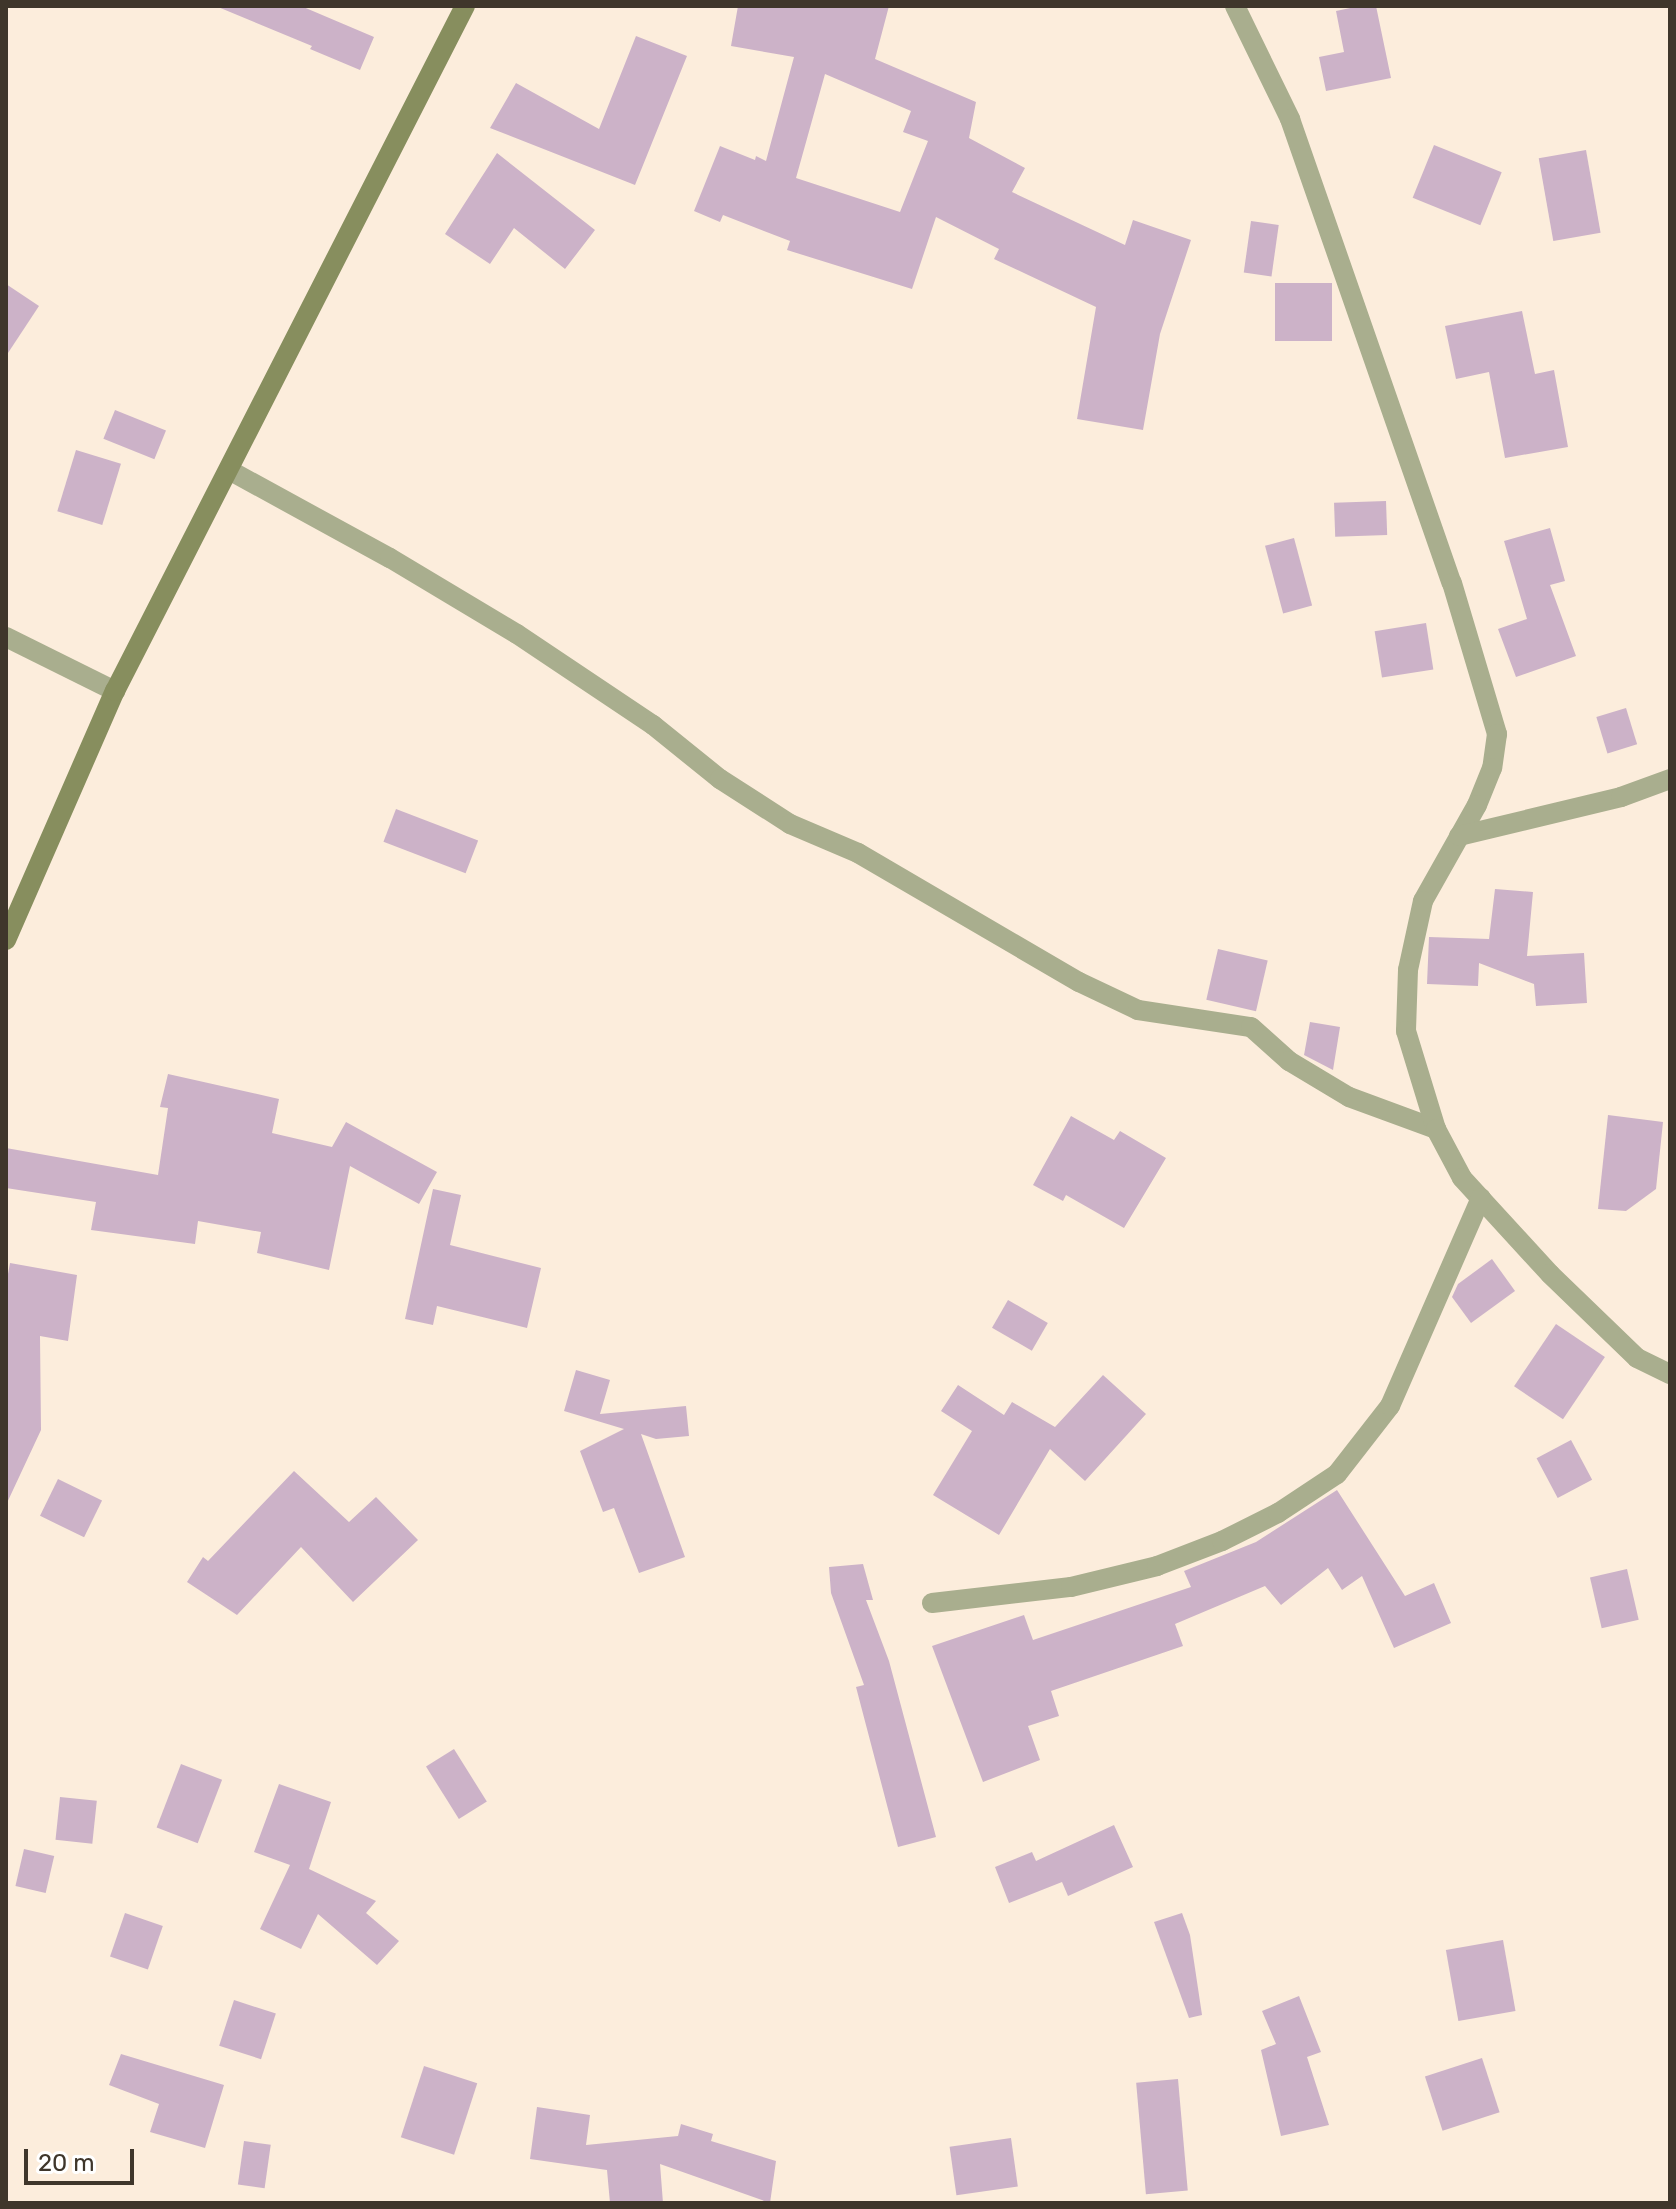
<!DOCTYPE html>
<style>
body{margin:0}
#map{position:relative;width:1676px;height:2209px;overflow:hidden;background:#fceddc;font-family:Rubik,sans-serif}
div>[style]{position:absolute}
.building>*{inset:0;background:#ccb2c8;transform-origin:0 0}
.lane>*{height:20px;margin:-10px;padding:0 10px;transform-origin:10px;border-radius:10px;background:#a9ae8e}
.street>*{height:20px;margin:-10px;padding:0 10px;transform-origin:10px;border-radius:10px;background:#a9ae8e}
.secondary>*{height:20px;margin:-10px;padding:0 10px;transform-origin:10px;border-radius:10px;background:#878e5e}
span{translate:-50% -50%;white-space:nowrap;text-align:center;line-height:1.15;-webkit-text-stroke:6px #fff;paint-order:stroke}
.frame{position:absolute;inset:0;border:8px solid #3f362b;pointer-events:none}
.scale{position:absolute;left:24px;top:2149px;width:110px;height:36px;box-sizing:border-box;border:4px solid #3f362b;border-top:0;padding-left:10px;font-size:24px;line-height:28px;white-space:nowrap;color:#3f362b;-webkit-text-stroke:6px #fff;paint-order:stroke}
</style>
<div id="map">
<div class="building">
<div style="clip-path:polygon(301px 6px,374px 37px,360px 70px,310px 49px,312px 46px,218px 7px)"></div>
<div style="clip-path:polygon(evenodd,738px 6px,889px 6px,875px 59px,976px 102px,969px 138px,1025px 168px,1012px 192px,1125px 245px,1133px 220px,1191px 240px,1160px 334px,1143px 430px,1077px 419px,1096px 307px,994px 259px,999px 249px,936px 217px,912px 289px,787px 250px,790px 241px,723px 215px,720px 222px,694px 211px,720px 146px,755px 160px,756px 156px,766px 161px,794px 57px,731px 46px,738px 6px,825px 74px,911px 111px,903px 132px,928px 141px,900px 212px,796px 178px,825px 74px)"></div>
<div style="clip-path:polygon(1360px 6px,1376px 6px,1391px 78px,1326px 91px,1319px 57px,1344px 52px,1336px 11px)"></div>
<div style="clip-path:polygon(636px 36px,687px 56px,635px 185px,490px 128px,516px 83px,599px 129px)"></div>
<div style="left:1434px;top:145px;width:73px;height:57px;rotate:22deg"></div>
<div style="left:1586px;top:150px;width:84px;height:48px;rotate:80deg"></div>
<div style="clip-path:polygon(497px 153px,595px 230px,565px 269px,514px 228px,490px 264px,445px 234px)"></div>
<div style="left:1251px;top:221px;width:28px;height:52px;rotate:8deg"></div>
<div style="left:1275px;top:283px;width:57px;height:58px"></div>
<div style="clip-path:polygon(6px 284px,39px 306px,6px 356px)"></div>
<div style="clip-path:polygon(1522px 311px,1535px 374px,1554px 370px,1568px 447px,1505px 458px,1489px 372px,1456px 379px,1445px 326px)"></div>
<div style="left:115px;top:410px;width:55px;height:31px;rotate:22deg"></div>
<div style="left:76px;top:450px;width:47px;height:64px;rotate:17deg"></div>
<div style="left:1386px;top:501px;width:34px;height:52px;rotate:88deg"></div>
<div style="clip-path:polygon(1550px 528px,1565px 581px,1550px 585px,1576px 656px,1516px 677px,1498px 629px,1527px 619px,1504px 541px)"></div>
<div style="left:1294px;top:538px;width:70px;height:30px;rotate:75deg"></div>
<div style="left:1426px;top:623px;width:47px;height:52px;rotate:81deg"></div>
<div style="left:1626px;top:708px;width:38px;height:31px;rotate:73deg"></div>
<div style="left:396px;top:809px;width:88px;height:35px;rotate:21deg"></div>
<div style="clip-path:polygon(1495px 889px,1533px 892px,1527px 956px,1584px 953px,1587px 1003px,1536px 1006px,1534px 984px,1479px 963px,1478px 986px,1427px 984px,1429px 937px,1489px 939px)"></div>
<div style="left:1218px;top:949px;width:51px;height:52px;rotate:13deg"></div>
<div style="clip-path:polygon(1310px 1022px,1340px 1027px,1333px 1070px,1304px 1055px)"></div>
<div style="clip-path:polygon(168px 1074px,279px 1099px,272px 1133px,332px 1147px,346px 1122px,437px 1172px,419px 1204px,350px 1166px,329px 1270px,257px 1253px,261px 1232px,198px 1221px,195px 1244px,91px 1230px,96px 1202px,6px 1188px,6px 1148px,158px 1175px,168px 1108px,160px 1107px)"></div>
<div style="clip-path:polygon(1608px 1115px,1663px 1122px,1656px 1189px,1626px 1211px,1598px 1209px)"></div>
<div style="clip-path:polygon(1071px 1116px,1114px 1140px,1120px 1131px,1166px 1158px,1124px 1228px,1066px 1195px,1063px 1201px,1033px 1185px)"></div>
<div style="clip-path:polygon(433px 1189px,461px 1195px,450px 1245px,541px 1268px,527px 1328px,437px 1306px,433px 1325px,405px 1319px)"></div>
<div style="clip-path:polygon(1492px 1259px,1515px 1291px,1471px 1323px,1452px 1297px,1458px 1284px)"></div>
<div style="clip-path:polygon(10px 1263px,77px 1275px,68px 1341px,40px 1336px,41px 1430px,6px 1505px,6px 1285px)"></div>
<div style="left:1008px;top:1300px;width:46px;height:32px;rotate:30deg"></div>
<div style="left:1556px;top:1324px;width:59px;height:75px;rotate:34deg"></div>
<div style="clip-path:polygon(576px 1370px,610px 1380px,600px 1414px,686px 1406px,689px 1436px,656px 1439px,641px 1434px,685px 1557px,639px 1573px,614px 1508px,603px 1512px,580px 1451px,624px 1429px,564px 1411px)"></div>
<div style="clip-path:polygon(1103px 1375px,1146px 1414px,1085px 1481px,1050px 1449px,999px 1535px,933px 1495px,972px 1431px,941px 1411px,958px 1385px,1004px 1415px,1012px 1402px,1055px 1427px)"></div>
<div style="left:1571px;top:1440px;width:45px;height:39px;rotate:62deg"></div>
<div style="clip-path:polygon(294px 1471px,349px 1522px,376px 1497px,418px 1540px,353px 1602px,301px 1547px,237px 1615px,187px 1582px,203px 1557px,208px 1561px)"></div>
<div style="left:58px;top:1479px;width:49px;height:41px;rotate:26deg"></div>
<div style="clip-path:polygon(1337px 1490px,1405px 1596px,1434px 1583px,1451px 1623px,1394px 1648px,1362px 1576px,1342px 1590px,1328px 1568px,1281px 1605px,1265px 1586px,1175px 1624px,1183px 1646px,1051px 1691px,1059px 1716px,1028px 1726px,1040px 1760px,983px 1782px,932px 1646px,1024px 1615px,1033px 1640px,1191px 1587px,1184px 1571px,1256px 1542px)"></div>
<div style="clip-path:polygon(863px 1564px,873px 1600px,866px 1600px,889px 1661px,936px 1837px,898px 1847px,856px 1687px,864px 1685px,831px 1593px,829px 1567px)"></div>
<div style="left:1627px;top:1569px;width:52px;height:38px;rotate:77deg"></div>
<div style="left:454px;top:1749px;width:62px;height:33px;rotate:58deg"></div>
<div style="left:181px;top:1764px;width:44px;height:68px;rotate:21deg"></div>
<div style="clip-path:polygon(279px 1784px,331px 1802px,309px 1869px,376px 1901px,366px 1913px,399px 1941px,377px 1965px,318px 1914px,301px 1949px,260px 1929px,290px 1865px,254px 1852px)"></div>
<div style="left:60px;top:1797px;width:37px;height:43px;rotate:6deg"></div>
<div style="clip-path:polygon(1114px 1825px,1133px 1867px,1068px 1896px,1062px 1882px,1009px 1903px,995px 1867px,1032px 1852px,1036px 1861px)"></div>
<div style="left:24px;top:1849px;width:31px;height:38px;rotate:13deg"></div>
<div style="left:125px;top:1913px;width:40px;height:46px;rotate:19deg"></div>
<div style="clip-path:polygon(1182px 1913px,1190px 1935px,1202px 2015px,1189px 2018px,1154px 1922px)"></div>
<div style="left:1503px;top:1940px;width:72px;height:58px;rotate:80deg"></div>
<div style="clip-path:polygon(1299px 1996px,1321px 2052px,1307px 2057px,1329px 2125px,1281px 2136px,1261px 2050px,1276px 2044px,1262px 2011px)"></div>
<div style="left:234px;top:2000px;width:44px;height:48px;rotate:18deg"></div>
<div style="clip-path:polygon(121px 2054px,224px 2085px,205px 2148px,150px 2132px,159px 2104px,109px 2085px)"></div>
<div style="left:1482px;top:2058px;width:57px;height:60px;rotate:72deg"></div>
<div style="left:424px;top:2066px;width:56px;height:75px;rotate:18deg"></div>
<div style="left:1178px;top:2079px;width:112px;height:42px;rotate:85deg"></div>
<div style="clip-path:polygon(537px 2107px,590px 2115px,586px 2145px,678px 2136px,681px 2124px,713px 2134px,711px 2141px,776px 2161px,770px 2203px,660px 2164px,663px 2203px,610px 2203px,607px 2170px,530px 2159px)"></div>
<div style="left:1011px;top:2138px;width:49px;height:62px;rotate:82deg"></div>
<div style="left:244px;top:2141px;width:27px;height:44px;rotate:8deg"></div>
</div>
<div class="lane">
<div style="left:229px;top:470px;width:183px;rotate:28.7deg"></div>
<div style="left:390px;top:558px;width:148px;rotate:30.9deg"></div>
<div style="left:517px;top:634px;width:164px;rotate:33.8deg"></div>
<div style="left:653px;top:725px;width:86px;rotate:38.9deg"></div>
<div style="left:720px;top:779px;width:83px;rotate:32.7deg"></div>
<div style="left:790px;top:824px;width:74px;rotate:23.1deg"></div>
<div style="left:858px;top:853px;width:256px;rotate:30.3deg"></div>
<div style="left:1079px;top:982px;width:65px;rotate:25.4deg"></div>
<div style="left:1138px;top:1010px;width:114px;rotate:8.6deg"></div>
<div style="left:1251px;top:1027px;width:51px;rotate:41.8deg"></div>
<div style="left:1289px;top:1061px;width:70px;rotate:31deg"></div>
<div style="left:1349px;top:1097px;width:93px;rotate:20.2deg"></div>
</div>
<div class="street">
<div style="left:1235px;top:6px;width:126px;rotate:64deg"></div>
<div style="left:1290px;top:119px;width:491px;rotate:70.8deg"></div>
<div style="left:1452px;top:583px;width:158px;rotate:73.4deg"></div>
<div style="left:1497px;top:734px;width:34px;rotate:98deg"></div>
<div style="left:1492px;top:768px;width:40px;rotate:112deg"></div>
<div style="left:1477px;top:805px;width:110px;rotate:119.4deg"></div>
<div style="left:1423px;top:901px;width:71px;rotate:102.3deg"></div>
<div style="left:1408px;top:970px;width:61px;rotate:91.9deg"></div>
<div style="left:1406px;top:1031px;width:102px;rotate:73deg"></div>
<div style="left:1436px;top:1129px;width:55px;rotate:62deg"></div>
<div style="left:1462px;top:1178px;width:130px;rotate:47.5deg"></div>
<div style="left:1550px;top:1274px;width:121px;rotate:44deg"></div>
<div style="left:1637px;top:1358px;width:37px;rotate:26deg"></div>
<div style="left:6px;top:637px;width:122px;rotate:26.4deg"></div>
<div style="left:1459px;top:836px;width:167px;rotate:-13.5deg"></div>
<div style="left:1621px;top:797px;width:52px;rotate:-20.2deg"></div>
<div style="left:932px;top:1603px;width:140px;rotate:-6.6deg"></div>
<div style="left:1071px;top:1587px;width:89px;rotate:-13.7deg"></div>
<div style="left:1157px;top:1566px;width:70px;rotate:-21deg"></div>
<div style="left:1222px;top:1541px;width:63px;rotate:-26.6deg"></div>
<div style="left:1278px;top:1513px;width:71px;rotate:-33.5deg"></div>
<div style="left:1337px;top:1474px;width:86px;rotate:-52.1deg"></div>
<div style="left:1390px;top:1406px;width:227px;rotate:-66.4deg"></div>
</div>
<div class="secondary">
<div style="left:6px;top:940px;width:272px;rotate:-66.4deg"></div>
<div style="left:115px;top:691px;width:769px;rotate:-62.94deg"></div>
</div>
<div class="frame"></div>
<div class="scale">20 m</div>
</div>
